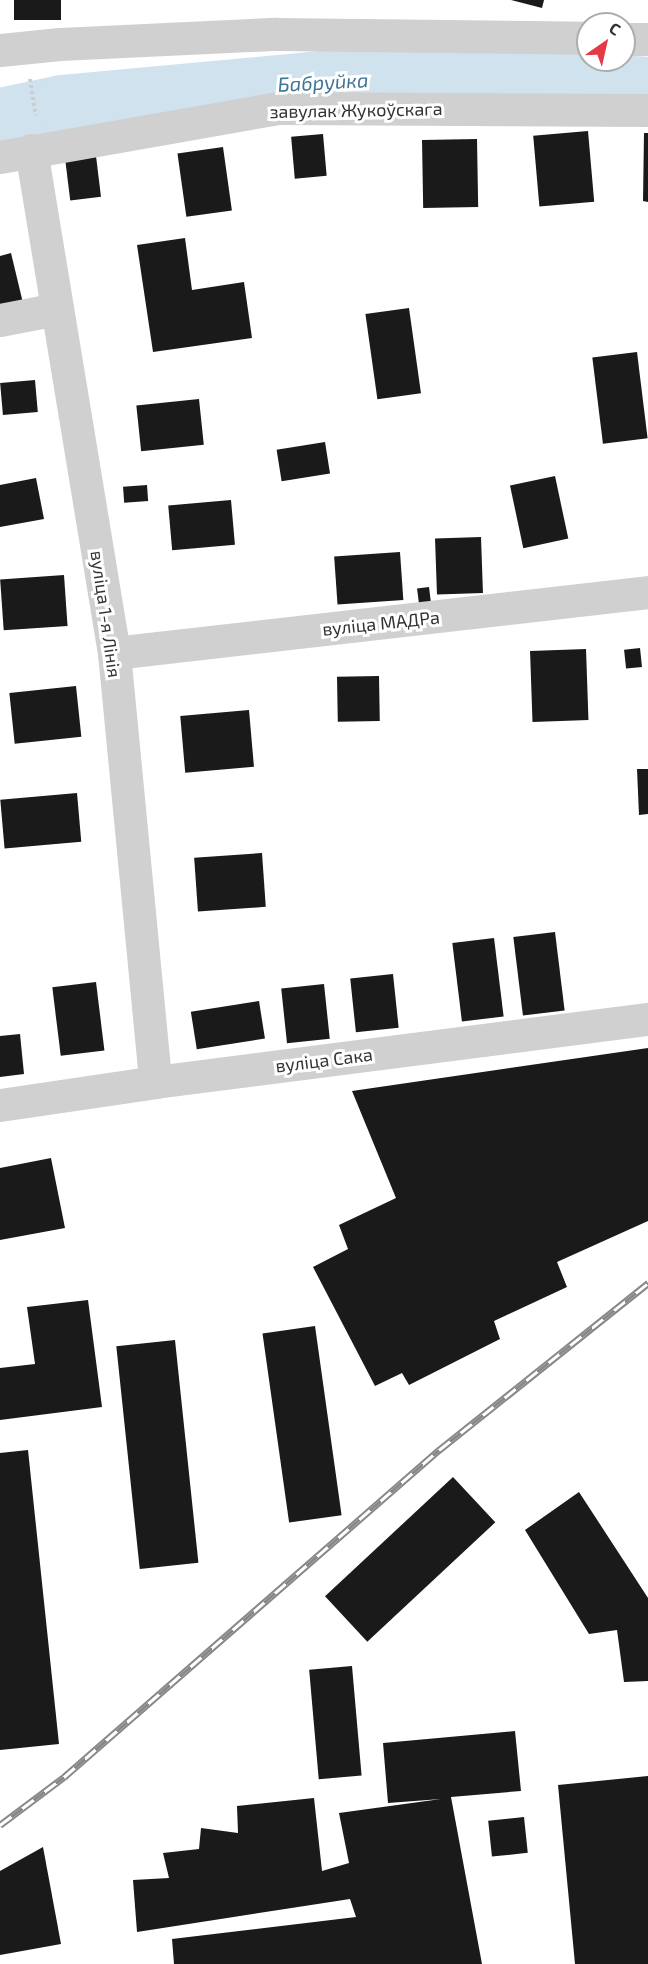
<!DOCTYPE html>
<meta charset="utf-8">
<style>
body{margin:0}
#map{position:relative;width:648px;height:1964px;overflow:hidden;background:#fff;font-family:"Exo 2",sans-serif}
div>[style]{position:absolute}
.river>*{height:58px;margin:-29px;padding:0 29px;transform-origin:29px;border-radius:29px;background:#cfe2ee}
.building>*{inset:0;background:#1a1a1a;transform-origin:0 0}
.path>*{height:4px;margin-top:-2px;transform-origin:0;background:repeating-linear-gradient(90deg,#cdcdcd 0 3px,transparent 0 6px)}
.minor>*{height:33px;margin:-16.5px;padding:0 16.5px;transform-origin:16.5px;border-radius:16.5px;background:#d0d0d0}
.rail>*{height:7px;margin-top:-3.5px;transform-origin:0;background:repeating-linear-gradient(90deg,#fff 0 14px,#888 0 28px);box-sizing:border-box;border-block:2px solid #888}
span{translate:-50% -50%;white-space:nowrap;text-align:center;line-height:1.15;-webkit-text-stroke:6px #fff;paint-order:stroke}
.street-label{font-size:18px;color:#333}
.water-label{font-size:20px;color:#3f7597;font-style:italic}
.north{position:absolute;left:576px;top:12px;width:60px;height:60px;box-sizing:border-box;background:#fff;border:2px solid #adadad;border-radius:50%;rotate:34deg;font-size:16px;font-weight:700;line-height:24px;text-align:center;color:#333}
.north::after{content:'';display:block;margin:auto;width:21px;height:27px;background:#e63946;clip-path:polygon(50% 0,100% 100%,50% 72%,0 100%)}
</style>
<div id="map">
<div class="river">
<div style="left:0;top:117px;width:64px;rotate:-11.7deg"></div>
<div style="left:63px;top:104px;width:268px;rotate:-5.3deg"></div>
<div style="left:330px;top:79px;width:159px;rotate:-0.7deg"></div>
<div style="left:489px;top:77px;width:159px;rotate:3.2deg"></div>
</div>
<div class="building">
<div style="left:14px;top:0;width:47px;height:20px"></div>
<div style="clip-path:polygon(511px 0,544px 0,542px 8px)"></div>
<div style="left:588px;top:131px;width:71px;height:55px;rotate:85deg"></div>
<div style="clip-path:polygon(644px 133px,648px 133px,648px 202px,643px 201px)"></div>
<div style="left:323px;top:134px;width:42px;height:32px;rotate:85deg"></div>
<div style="left:477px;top:139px;width:68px;height:55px;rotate:89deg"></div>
<div style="left:223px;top:147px;width:64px;height:46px;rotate:82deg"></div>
<div style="left:96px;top:156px;width:41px;height:31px;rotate:83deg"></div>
<div style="clip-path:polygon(185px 238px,192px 290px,244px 282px,252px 338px,153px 352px,137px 245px)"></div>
<div style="clip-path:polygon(11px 253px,23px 303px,0 308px,0 256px)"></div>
<div style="left:409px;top:308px;width:86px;height:44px;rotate:82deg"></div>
<div style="left:637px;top:352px;width:87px;height:45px;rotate:83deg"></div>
<div style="left:35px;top:380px;width:32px;height:35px;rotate:85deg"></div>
<div style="left:199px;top:399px;width:46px;height:63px;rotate:84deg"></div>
<div style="left:325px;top:442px;width:32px;height:49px;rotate:81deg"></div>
<div style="left:555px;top:476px;width:64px;height:46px;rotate:78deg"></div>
<div style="clip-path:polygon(36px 478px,44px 519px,0 527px,0 485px)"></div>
<div style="left:147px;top:485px;width:16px;height:24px;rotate:86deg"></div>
<div style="left:231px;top:500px;width:45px;height:63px;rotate:85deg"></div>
<div style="left:481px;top:537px;width:56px;height:46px;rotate:88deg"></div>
<div style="left:400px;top:552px;width:48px;height:66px;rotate:86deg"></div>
<div style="left:64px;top:575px;width:51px;height:64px;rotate:86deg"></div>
<div style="left:429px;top:587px;width:23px;height:12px;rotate:83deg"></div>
<div style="left:640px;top:648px;width:19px;height:16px;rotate:84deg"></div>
<div style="left:586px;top:649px;width:71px;height:56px;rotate:88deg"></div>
<div style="left:379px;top:676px;width:45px;height:42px;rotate:89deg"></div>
<div style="left:76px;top:686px;width:51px;height:67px;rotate:84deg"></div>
<div style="left:249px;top:710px;width:57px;height:69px;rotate:85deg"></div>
<div style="clip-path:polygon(637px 769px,648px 769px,648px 814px,639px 815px)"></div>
<div style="left:77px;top:793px;width:49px;height:77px;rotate:85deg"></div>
<div style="left:262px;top:853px;width:54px;height:68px;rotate:86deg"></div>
<div style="left:555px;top:932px;width:79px;height:42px;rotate:83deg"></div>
<div style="left:494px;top:938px;width:79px;height:42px;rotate:83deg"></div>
<div style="left:393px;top:974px;width:54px;height:43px;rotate:84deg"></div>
<div style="left:96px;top:982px;width:69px;height:44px;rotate:83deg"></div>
<div style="left:324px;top:984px;width:55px;height:43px;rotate:84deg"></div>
<div style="left:259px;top:1001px;width:38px;height:69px;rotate:81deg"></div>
<div style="clip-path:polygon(20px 1034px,24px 1074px,0 1077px,0 1036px)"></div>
<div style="clip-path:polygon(648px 1048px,648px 1221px,557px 1262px,567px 1287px,494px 1321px,500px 1339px,409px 1385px,402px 1373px,375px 1386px,313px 1267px,348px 1249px,339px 1225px,396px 1198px,352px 1091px)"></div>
<div style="clip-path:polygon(51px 1158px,65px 1228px,0 1240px,0 1168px)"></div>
<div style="clip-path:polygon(88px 1300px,102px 1407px,0 1420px,0 1368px,35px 1364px,27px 1307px)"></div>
<div style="left:315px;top:1326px;width:191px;height:53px;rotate:82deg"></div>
<div style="left:175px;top:1340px;width:224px;height:59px;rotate:84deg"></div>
<div style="clip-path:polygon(28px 1450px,59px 1744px,0 1750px,0 1453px)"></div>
<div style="left:453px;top:1477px;width:62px;height:175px;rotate:47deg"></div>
<div style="clip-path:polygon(579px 1492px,648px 1598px,648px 1681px,624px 1682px,617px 1630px,589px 1634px,525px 1530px)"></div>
<div style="left:352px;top:1666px;width:110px;height:43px;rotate:85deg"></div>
<div style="clip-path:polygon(515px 1731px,521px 1791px,451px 1797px,482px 1964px,174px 1964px,172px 1939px,356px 1917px,350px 1899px,137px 1932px,133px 1880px,169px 1878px,163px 1853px,199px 1849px,201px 1828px,238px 1833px,237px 1806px,314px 1798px,322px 1871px,349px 1863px,339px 1813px,441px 1799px,388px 1803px,383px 1743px)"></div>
<div style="clip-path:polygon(648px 1776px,648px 1964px,575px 1964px,558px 1785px)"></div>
<div style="left:524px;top:1817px;width:36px;height:36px;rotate:84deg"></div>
<div style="clip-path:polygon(43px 1847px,61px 1944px,0 1955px,0 1871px)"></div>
</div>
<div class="path">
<div style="left:30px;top:79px;width:37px;rotate:81deg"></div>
</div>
<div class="minor">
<div style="left:624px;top:39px;width:24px"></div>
<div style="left:0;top:50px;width:60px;rotate:-5.7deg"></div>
<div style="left:60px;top:44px;width:216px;rotate:-2.7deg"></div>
<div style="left:276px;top:34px;width:312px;rotate:0.7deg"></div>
<div style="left:31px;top:150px;width:510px;rotate:80.63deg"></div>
<div style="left:114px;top:653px;width:431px;rotate:84.5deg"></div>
<div style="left:0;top:157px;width:281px;rotate:-10deg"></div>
<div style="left:277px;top:108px;width:371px;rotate:0.3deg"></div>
<div style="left:0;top:320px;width:58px;rotate:-10.9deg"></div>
<div style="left:114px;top:653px;width:537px;rotate:-6.52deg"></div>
<div style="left:0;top:1105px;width:157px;rotate:-8.4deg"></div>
<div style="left:155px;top:1082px;width:497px;rotate:-7.3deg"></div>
</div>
<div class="rail">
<div style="left:0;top:1825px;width:80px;rotate:-36.9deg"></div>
<div style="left:64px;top:1777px;width:498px;rotate:-41.1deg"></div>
<div style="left:439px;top:1450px;width:268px;rotate:-38.6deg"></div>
</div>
<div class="street-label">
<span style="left:356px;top:110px;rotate:-1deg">завулак Жукоўскага</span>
<span style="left:106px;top:614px;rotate:82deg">вуліца 1-я Лінія</span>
<span style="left:381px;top:623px;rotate:-6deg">вуліца МАДРа</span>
<span style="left:324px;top:1060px;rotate:-7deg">вуліца Сака</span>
</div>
<div class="water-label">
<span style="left:323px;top:82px;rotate:-3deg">Бабруйка</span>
</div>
<div class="north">С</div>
</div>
